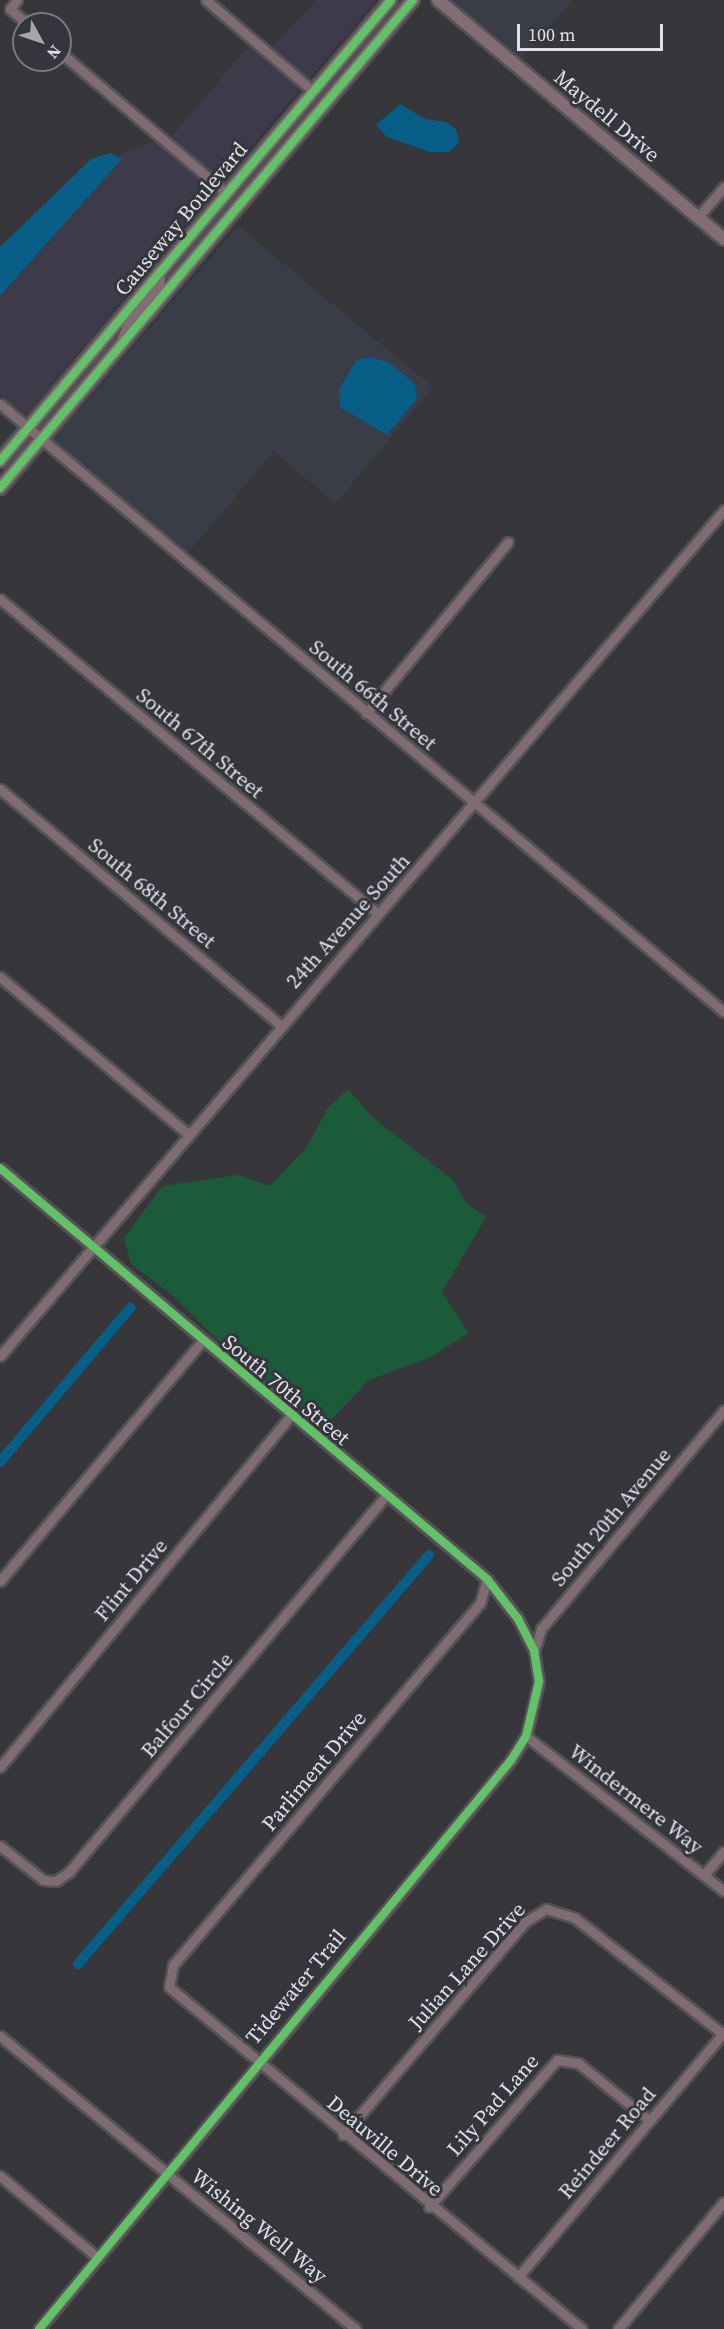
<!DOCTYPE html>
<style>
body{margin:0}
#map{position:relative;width:724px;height:2329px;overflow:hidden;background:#37373b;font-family:"Source Serif 4",serif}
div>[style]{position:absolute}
.commercial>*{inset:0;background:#3f3a4a;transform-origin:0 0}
.built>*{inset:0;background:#3a3c47}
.green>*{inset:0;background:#1c5b3a}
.water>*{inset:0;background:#075e86}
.canal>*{height:10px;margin:-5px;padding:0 5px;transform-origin:5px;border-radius:5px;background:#075e86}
.roads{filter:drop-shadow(2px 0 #535355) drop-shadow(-2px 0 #535355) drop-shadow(0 2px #535355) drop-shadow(0 -2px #535355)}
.street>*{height:9px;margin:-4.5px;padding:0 4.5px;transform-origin:4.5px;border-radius:4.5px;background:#7f6c72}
.secondary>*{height:12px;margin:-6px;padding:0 6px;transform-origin:6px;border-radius:6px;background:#826d74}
.cycleway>*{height:8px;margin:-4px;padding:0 4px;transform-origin:4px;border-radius:4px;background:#61c268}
span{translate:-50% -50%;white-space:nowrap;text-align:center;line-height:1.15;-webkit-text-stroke:6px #35363d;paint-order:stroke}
.street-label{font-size:21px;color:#e0e1e5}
.north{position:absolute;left:12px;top:12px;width:60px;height:60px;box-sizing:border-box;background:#35363d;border:2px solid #797a80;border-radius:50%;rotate:130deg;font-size:16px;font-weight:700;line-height:24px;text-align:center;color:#e0e1e5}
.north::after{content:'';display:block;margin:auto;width:21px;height:27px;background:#a5a6aa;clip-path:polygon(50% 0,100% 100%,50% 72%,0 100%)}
.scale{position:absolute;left:517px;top:24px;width:146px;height:27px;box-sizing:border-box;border:3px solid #e0e1e5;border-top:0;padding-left:8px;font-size:18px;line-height:21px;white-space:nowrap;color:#e0e1e5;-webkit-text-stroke:4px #35363d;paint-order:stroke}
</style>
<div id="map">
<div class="commercial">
<div style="clip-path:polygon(316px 0,376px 0,308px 80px,271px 48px)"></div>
<div style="left:250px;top:44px;width:67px;height:124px;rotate:40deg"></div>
<div style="clip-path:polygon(156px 140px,214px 189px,24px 418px,0 397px,0 296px,122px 159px,118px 156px)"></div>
</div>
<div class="built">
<div style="clip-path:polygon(442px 0,572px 0,518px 63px)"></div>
<div style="clip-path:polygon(238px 226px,433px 387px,335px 504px,274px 451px,185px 557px,53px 440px)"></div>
</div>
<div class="green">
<div style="clip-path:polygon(348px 1089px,372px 1117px,452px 1179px,468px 1205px,486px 1217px,442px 1292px,469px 1333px,431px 1357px,369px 1380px,332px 1419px,302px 1414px,251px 1373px,171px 1294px,131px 1264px,124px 1238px,162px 1186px,238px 1175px,270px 1186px,306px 1148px,328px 1108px)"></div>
</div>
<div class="water">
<div style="clip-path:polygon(400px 104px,425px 119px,446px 122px,456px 129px,459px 143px,449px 152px,430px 152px,387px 137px,376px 125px)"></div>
<div style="clip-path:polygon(110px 153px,122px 159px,0 296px,0 247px,91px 159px)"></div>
<div style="clip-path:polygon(371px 357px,388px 362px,415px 384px,417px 399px,387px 435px,340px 407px,339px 390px,350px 370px,357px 360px)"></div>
</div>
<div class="canal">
<div style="left:0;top:1462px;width:202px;rotate:-49.8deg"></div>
<div style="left:78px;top:1964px;width:539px;rotate:-49.36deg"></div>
</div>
<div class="roads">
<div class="street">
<div style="left:17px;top:0;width:11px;rotate:128deg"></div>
<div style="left:10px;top:9px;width:23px;rotate:40deg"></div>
<div style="left:206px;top:0;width:140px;rotate:40.4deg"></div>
<div style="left:60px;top:52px;width:218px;rotate:40.3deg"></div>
<div style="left:698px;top:217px;width:40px;rotate:-49deg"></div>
<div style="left:0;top:404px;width:945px;rotate:40.02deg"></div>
<div style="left:0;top:599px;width:492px;rotate:39.8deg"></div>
<div style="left:366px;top:713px;width:222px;rotate:-50.3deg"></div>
<div style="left:0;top:789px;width:366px;rotate:40.1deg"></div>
<div style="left:0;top:977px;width:245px;rotate:39.9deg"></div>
<div style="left:0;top:1168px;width:637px;rotate:40.16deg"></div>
<div style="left:487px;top:1579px;width:51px;rotate:52.2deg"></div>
<div style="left:518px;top:1619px;width:36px;rotate:63deg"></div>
<div style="left:534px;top:1651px;width:30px;rotate:81deg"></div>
<div style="left:539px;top:1681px;width:57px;rotate:103.3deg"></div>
<div style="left:526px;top:1736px;width:28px;rotate:122deg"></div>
<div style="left:511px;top:1760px;width:739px;rotate:129.68deg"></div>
<div style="left:0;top:1356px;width:1114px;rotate:-49.44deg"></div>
<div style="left:487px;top:1579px;width:25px;rotate:106deg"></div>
<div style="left:480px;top:1603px;width:475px;rotate:130.3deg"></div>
<div style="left:173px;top:1965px;width:22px;rotate:100deg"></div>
<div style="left:169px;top:1987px;width:536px;rotate:39.63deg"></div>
<div style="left:0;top:1581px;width:312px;rotate:-49.9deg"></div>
<div style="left:534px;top:1651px;width:23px;rotate:-72deg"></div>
<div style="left:541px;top:1629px;width:285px;rotate:-50.1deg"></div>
<div style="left:526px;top:1736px;width:251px;rotate:38.1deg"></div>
<div style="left:0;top:1767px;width:455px;rotate:-50.4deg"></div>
<div style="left:0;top:1846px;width:55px;rotate:38.3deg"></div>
<div style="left:43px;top:1880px;width:13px;rotate:4deg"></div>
<div style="left:56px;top:1881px;width:16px;rotate:-35deg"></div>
<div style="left:69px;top:1872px;width:492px;rotate:-49.9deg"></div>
<div style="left:704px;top:1875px;width:31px;rotate:-50deg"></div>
<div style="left:0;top:2036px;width:461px;rotate:39.5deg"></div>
<div style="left:343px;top:2135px;width:280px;rotate:-49.5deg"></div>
<div style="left:525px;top:1922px;width:25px;rotate:-32deg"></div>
<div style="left:546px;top:1909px;width:30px;rotate:17deg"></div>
<div style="left:575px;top:1918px;width:189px;rotate:38.1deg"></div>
<div style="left:0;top:2176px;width:128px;rotate:39.9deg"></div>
<div style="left:429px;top:2207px;width:195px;rotate:-49deg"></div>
<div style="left:557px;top:2060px;width:21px;rotate:8deg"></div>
<div style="left:578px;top:2063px;width:91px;rotate:38.8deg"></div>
<div style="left:518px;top:2277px;width:320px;rotate:-49.9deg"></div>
<div style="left:618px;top:2329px;width:165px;rotate:-50.2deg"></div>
</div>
<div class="secondary">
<div style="left:438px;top:0;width:373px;rotate:39.9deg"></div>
<div style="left:124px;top:339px;width:18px;rotate:-68deg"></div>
<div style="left:131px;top:322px;width:43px;rotate:-50.7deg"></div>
<div style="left:158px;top:289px;width:16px;rotate:-86deg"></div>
<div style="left:0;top:461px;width:604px;rotate:-49.7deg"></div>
<div style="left:0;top:488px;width:639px;rotate:-49.76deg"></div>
</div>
</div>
<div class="cycleway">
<div style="left:0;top:461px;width:604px;rotate:-49.7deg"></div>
<div style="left:0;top:488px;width:639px;rotate:-49.76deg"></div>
<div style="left:0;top:1168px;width:637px;rotate:40.16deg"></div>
<div style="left:487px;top:1579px;width:51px;rotate:52.2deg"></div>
<div style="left:518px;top:1619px;width:36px;rotate:63deg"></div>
<div style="left:534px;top:1651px;width:30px;rotate:81deg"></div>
<div style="left:539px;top:1681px;width:57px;rotate:103.3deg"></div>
<div style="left:526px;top:1736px;width:28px;rotate:122deg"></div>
<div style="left:511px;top:1760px;width:739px;rotate:129.68deg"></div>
</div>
<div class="street-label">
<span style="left:607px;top:116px;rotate:40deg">Maydell Drive</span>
<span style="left:181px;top:219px;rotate:-50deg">Causeway Boulevard</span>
<span style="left:373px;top:695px;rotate:40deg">South 66th Street</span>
<span style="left:200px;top:743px;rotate:40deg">South 67th Street</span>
<span style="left:152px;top:893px;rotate:40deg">South 68th Street</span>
<span style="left:348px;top:921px;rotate:-48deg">24th Avenue South</span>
<span style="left:286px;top:1390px;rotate:40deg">South 70th Street</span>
<span style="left:611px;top:1517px;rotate:-50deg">South 20th Avenue</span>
<span style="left:131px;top:1580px;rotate:-50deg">Flint Drive</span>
<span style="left:187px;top:1705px;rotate:-50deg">Balfour Circle</span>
<span style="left:314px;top:1771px;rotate:-50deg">Parliment Drive</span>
<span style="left:636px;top:1799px;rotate:38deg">Windermere Way</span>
<span style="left:467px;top:1966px;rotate:-48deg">Julian Lane Drive</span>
<span style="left:296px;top:1987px;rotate:-50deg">Tidewater Trail</span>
<span style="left:493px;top:2105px;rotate:-49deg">Lily Pad Lane</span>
<span style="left:607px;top:2143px;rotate:-50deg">Reindeer Road</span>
<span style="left:385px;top:2146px;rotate:40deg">Deauville Drive</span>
<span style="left:259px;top:2226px;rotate:39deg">Wishing Well Way</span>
</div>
<div class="north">N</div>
<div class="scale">100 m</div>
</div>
